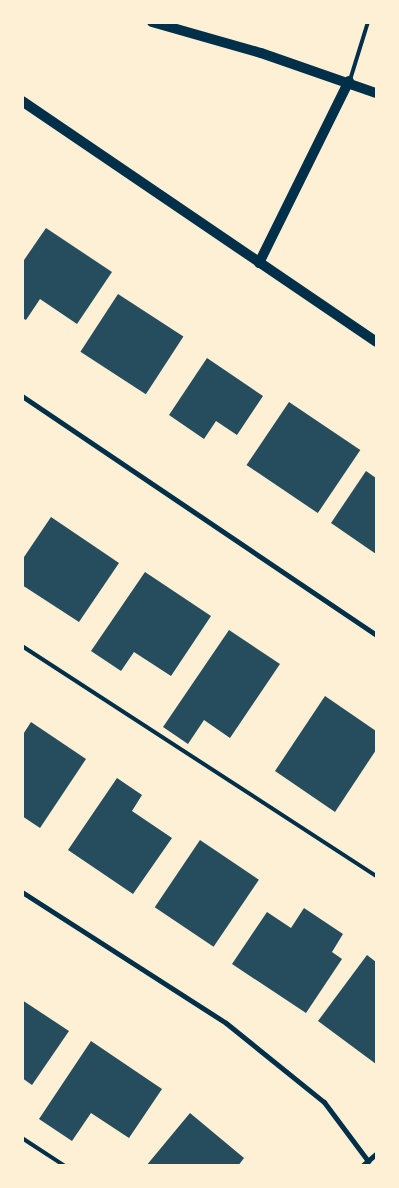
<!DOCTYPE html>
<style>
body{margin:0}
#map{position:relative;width:399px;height:1188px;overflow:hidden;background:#fdf0d5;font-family:Lato,sans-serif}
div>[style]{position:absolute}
.building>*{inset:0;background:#264d5e;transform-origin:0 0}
.service>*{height:4px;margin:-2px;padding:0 2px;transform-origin:2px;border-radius:2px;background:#003049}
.minor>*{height:5px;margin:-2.5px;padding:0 2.5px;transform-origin:2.5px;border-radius:2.5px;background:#003049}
.secondary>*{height:10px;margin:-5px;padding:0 5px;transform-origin:5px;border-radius:5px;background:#003049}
span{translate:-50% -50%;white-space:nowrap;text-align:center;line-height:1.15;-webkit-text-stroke:4.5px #fdf0d5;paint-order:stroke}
.frame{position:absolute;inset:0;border:24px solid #fdf0d5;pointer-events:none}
</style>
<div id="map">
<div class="building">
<div style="clip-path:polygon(46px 228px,112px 272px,77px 324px,40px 299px,26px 320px,22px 318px,22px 263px)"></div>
<div style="left:118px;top:294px;width:78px;height:69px;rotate:33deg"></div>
<div style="clip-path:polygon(207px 358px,263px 396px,237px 435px,216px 421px,204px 439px,169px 415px)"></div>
<div style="left:289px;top:402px;width:86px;height:76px;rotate:34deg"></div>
<div style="clip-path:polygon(366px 471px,376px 478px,376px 554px,331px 523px)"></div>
<div style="clip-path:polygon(51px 517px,119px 563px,79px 622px,22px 585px,22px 560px)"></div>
<div style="clip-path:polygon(145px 572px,211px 616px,171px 676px,134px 652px,121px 671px,91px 651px)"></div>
<div style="clip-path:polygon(229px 630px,280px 664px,230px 738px,204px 720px,188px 744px,163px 727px)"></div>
<div style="clip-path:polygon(325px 696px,376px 731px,376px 750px,335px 812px,275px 771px)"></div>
<div style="clip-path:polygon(31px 722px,86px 759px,40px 828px,22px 816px,22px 736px)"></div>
<div style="clip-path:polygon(117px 778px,142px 795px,132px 811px,172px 838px,133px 894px,68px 850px)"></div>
<div style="left:200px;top:840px;width:71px;height:81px;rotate:34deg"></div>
<div style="clip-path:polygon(304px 908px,343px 934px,332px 952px,342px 959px,306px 1013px,232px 964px,267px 912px,291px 928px)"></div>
<div style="clip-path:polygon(367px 955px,376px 962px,376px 1064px,318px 1021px)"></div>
<div style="clip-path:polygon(22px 1000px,69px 1031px,32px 1085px,22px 1078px)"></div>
<div style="clip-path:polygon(91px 1041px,162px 1089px,129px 1138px,91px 1113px,72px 1141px,39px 1119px)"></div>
<div style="clip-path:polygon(190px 1113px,244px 1158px,238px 1166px,146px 1166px)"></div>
</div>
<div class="service">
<div style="left:350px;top:80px;width:61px;rotate:-72.8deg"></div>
<div style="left:22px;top:646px;width:422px;rotate:33deg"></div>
<div style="left:22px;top:1138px;width:51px;rotate:33.1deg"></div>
</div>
<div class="minor">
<div style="left:22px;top:396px;width:427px;rotate:34deg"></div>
<div style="left:22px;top:892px;width:242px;rotate:32.7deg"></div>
<div style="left:226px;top:1023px;width:126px;rotate:38.9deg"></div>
<div style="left:324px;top:1102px;width:74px;rotate:53.3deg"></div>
<div style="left:362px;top:1166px;width:18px;rotate:-41deg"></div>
</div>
<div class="secondary">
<div style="left:152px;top:22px;width:113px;rotate:15.9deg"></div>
<div style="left:261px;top:53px;width:122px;rotate:19.2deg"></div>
<div style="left:22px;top:101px;width:428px;rotate:34.2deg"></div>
<div style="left:259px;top:263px;width:203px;rotate:-63.7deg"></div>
</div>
<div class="frame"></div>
</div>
